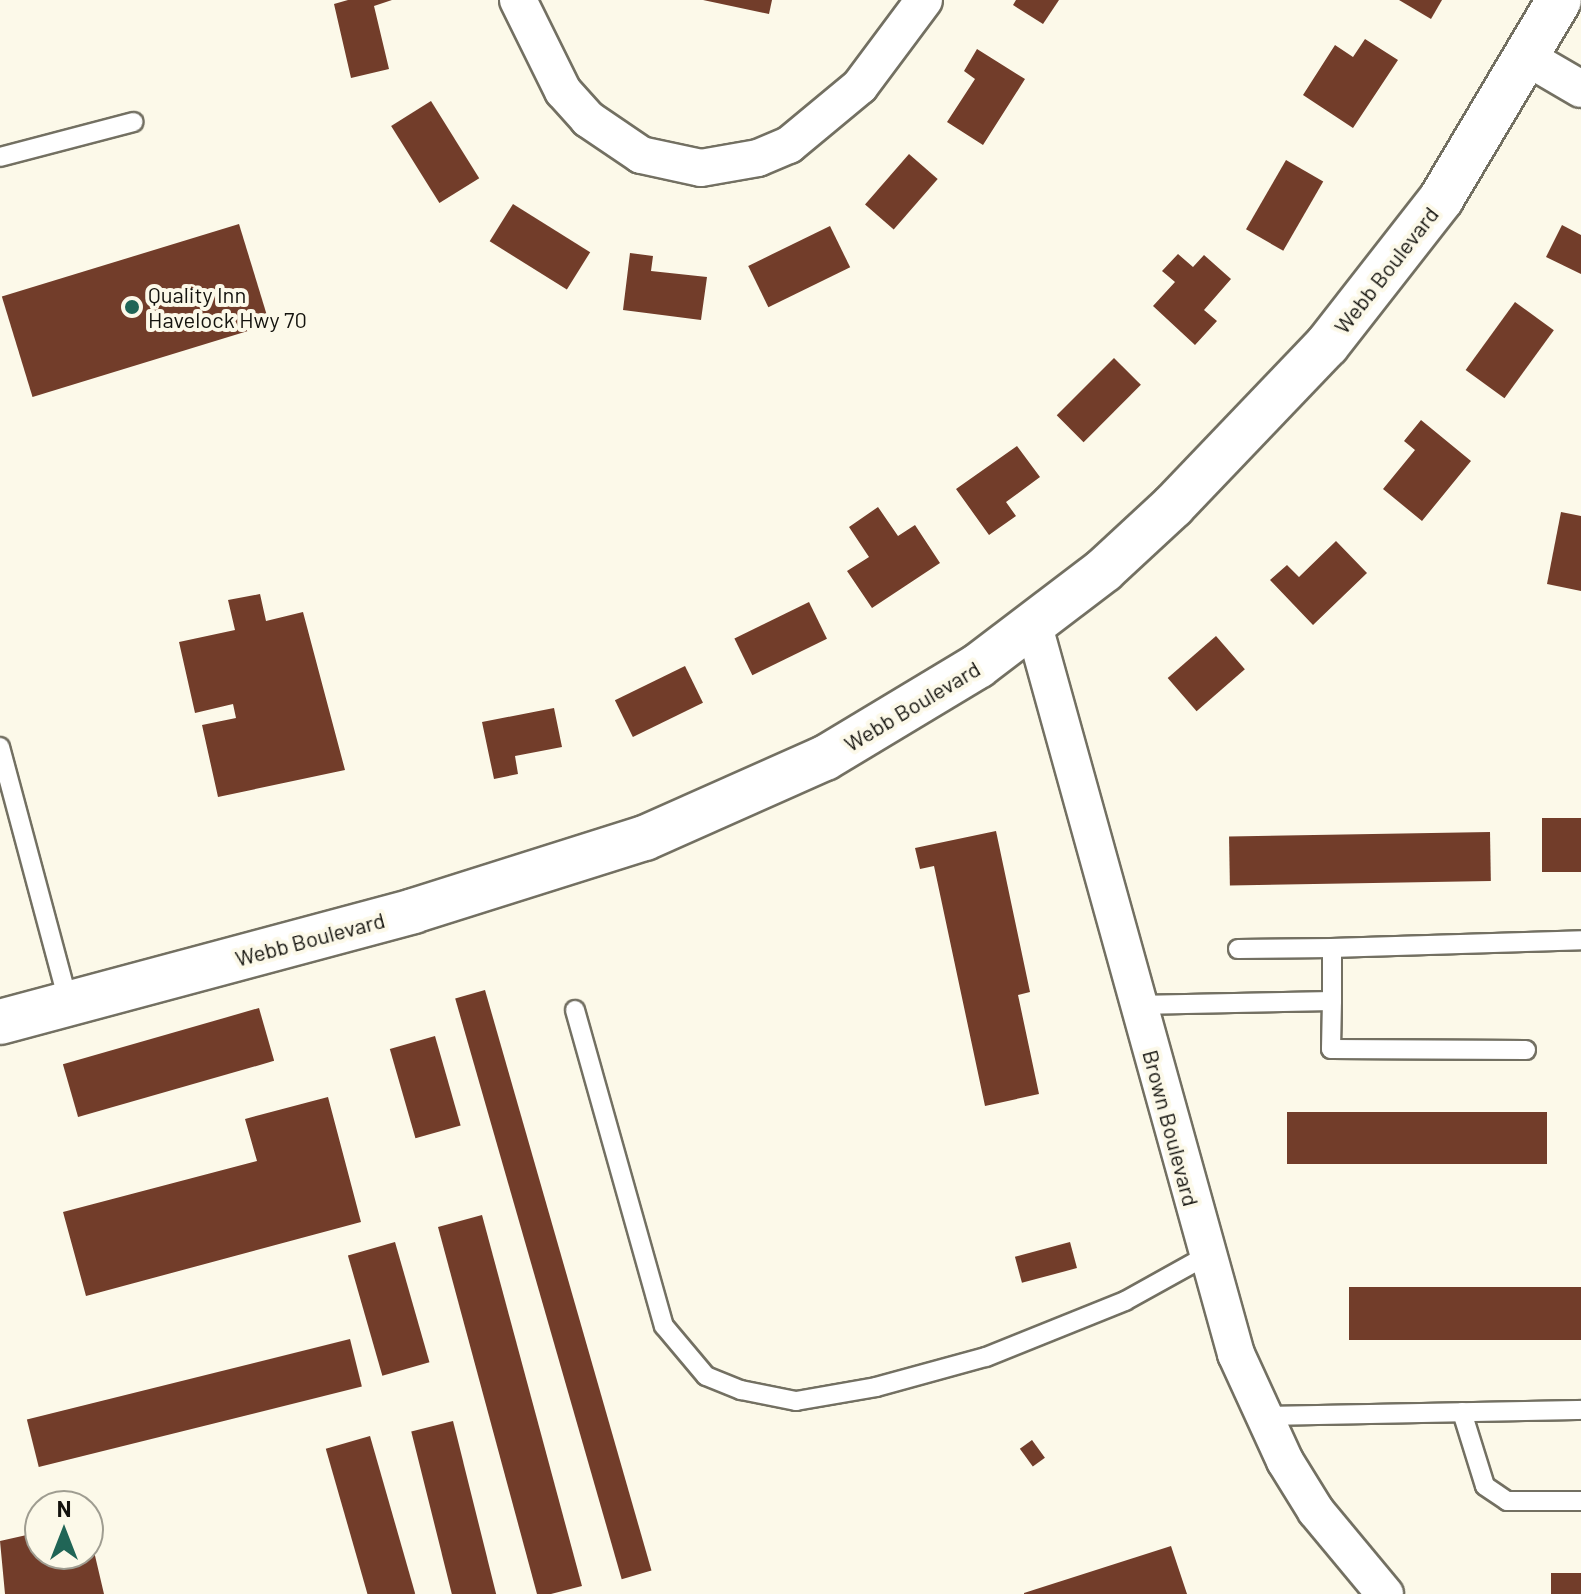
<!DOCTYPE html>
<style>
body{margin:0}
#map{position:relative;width:1581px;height:1594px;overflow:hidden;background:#fcf9e9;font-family:Barlow,sans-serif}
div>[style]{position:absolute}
.building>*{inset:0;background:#723d2a;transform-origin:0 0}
.roads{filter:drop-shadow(2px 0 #737062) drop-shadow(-2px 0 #737062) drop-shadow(0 2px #737062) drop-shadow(0 -2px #737062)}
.service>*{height:18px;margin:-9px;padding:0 9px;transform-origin:9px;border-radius:9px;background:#fff}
.minor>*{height:36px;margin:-18px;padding:0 18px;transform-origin:18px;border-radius:18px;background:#fff}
.tertiary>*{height:44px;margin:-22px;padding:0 22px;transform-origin:22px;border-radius:22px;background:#fff}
.dots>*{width:22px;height:22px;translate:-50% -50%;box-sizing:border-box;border:4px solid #fcf9e9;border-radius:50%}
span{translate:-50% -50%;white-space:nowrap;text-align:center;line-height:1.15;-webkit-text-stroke:8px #fcf9e9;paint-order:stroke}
.street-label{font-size:22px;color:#14130e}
.poi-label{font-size:22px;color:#14130e}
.left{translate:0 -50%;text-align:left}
.north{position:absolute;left:24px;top:1490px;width:80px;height:80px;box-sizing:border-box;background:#fcf9e9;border:2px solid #9f9d91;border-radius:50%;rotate:0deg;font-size:22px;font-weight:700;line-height:32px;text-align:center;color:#14130e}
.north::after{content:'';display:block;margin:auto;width:28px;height:36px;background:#206556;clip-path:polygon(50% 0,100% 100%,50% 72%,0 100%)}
</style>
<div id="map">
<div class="building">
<div style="clip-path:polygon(348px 0,392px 0,374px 6px,389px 69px,351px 78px,334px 4px)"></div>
<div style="clip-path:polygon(703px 0,772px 0,769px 14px)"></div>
<div style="clip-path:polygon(1016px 0,1059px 0,1043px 24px,1013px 5px)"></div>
<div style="clip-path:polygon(1399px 0,1442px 0,1431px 19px)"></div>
<div style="clip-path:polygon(1365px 39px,1398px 60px,1353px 128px,1303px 95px,1335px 45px,1353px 57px)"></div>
<div style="clip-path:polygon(977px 49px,1025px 79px,983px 145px,947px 122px,975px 79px,964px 71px)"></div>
<div style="left:431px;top:101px;width:91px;height:47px;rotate:58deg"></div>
<div style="left:909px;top:154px;width:38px;height:67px;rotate:41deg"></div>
<div style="left:1286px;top:160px;width:43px;height:80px;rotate:30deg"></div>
<div style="left:513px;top:204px;width:91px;height:44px;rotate:32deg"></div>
<div style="left:239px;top:224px;width:105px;height:248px;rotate:73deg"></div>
<div style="clip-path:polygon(1562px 225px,1581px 235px,1581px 274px,1546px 257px)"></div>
<div style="left:830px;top:226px;width:46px;height:91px;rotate:64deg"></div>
<div style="clip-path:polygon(630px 253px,653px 256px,651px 271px,707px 277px,701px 320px,623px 310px)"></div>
<div style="clip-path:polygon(1178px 254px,1193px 267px,1204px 255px,1231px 279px,1204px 310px,1217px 321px,1195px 345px,1153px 306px,1175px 282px,1162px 271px)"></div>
<div style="left:1515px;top:302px;width:48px;height:84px;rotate:36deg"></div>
<div style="left:1114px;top:358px;width:38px;height:81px;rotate:45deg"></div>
<div style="clip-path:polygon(1421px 420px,1471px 461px,1422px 521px,1383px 489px,1415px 450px,1404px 441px)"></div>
<div style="clip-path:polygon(1017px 446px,1040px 477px,1006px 502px,1016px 516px,989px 535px,956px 489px)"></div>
<div style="clip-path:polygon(878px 507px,898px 536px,915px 525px,940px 563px,872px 608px,847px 571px,869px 557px,849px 527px)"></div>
<div style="clip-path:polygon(1561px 512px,1581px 516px,1581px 591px,1547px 584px)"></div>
<div style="clip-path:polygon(1336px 541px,1367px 573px,1313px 625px,1270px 580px,1287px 565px,1299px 577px)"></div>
<div style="clip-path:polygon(260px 594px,266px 621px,303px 612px,345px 770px,218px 797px,202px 725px,236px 718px,233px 704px,195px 713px,179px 642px,235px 630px,228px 600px)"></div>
<div style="left:809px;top:602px;width:41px;height:83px;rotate:64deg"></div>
<div style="left:1216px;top:636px;width:44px;height:64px;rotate:49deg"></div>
<div style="left:685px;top:666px;width:41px;height:78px;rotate:64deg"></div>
<div style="clip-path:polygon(554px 708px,562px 747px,515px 756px,518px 774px,494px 779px,482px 722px)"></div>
<div style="left:1542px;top:818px;width:39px;height:54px"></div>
<div style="clip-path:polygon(996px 831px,1030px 992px,1018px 995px,1039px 1094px,985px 1106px,934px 866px,920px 869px,915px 848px)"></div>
<div style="left:1490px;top:832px;width:49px;height:261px;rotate:89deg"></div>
<div style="left:485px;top:990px;width:604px;height:31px;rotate:74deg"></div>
<div style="left:259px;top:1008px;width:55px;height:204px;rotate:74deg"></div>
<div style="left:435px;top:1036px;width:93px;height:47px;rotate:74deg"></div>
<div style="clip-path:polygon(328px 1097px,361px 1222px,86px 1296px,63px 1212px,257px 1161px,245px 1119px)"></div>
<div style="left:1287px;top:1112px;width:260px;height:52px"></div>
<div style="clip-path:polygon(482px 1215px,582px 1586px,551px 1594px,537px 1594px,438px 1227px)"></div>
<div style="left:395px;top:1242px;width:125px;height:49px;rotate:74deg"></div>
<div style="left:1070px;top:1242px;width:27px;height:57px;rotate:75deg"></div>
<div style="left:1581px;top:1287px;width:53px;height:232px;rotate:90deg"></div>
<div style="left:350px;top:1339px;width:49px;height:333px;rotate:76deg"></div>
<div style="left:453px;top:1421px;width:179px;height:43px;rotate:76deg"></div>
<div style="left:370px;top:1436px;width:164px;height:46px;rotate:74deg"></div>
<div style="left:1032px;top:1440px;width:22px;height:15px;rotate:54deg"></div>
<div style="clip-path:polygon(89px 1530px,104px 1594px,5px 1594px,0 1541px,40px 1532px,40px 1554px,88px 1554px)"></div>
<div style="clip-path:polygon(1171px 1546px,1187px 1594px,1024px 1594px,1024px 1593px)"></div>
<div style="left:1551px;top:1573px;width:30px;height:21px"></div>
</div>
<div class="roads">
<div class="service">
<div style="left:0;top:157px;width:138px;rotate:-14.7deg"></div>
<div style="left:0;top:747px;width:266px;rotate:75deg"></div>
<div style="left:1332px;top:948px;width:249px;rotate:-1.8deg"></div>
<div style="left:1332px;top:1001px;width:48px;rotate:91.2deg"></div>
<div style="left:1331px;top:1049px;width:195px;rotate:0.3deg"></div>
<div style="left:1137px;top:1005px;width:195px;rotate:-1.2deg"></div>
<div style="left:1332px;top:1001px;width:53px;rotate:-90deg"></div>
<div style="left:1332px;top:948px;width:94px;rotate:179.4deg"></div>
<div style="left:575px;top:1010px;width:328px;rotate:74.3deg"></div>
<div style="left:664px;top:1326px;width:65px;rotate:50deg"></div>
<div style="left:706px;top:1376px;width:38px;rotate:22deg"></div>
<div style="left:741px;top:1390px;width:56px;rotate:11.3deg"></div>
<div style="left:796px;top:1401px;width:81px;rotate:-9.9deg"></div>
<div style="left:876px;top:1387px;width:114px;rotate:-15.3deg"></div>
<div style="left:986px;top:1357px;width:150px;rotate:-21.9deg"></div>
<div style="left:1125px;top:1301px;width:93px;rotate:-29.1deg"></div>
<div style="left:1462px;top:1412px;width:77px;rotate:72.7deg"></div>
<div style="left:1485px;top:1486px;width:27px;rotate:34deg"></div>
<div style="left:1507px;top:1501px;width:74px"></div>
<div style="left:1262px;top:1416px;width:319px;rotate:-1.1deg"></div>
</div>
<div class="minor">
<div style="left:518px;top:0;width:102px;rotate:63.7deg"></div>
<div style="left:563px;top:91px;width:38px;rotate:48deg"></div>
<div style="left:588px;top:119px;width:64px;rotate:34.2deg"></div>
<div style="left:641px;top:155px;width:61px;rotate:12.2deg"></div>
<div style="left:701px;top:168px;width:58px;rotate:-10deg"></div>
<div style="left:758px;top:158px;width:34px;rotate:-23deg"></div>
<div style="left:789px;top:145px;width:92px;rotate:-39.7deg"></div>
<div style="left:860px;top:86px;width:107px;rotate:-53.3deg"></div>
<div style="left:1528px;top:58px;width:61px;rotate:30.3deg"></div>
<div style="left:1034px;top:626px;width:756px;rotate:74.49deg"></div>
<div style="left:1236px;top:1354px;width:118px;rotate:65.4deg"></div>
<div style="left:1285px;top:1461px;width:59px;rotate:58.2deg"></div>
<div style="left:1316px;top:1511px;width:108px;rotate:50.3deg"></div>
</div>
<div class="tertiary">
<div style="left:0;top:1022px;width:428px;rotate:-15deg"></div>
<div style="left:413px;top:911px;width:243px;rotate:-17.5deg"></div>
<div style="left:645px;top:838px;width:197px;rotate:-24deg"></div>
<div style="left:825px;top:758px;width:179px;rotate:-31deg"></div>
<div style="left:978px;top:666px;width:158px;rotate:-37.3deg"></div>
<div style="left:1104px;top:570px;width:94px;rotate:-42.8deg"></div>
<div style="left:1173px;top:506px;width:223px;rotate:-46.3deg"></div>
<div style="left:1327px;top:345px;width:185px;rotate:-52deg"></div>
<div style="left:1441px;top:199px;width:231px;rotate:-59.3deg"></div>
</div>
</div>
<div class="dots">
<div style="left:132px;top:307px;background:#206556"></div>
</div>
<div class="street-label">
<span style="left:1386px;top:270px;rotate:-52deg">Webb Boulevard</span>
<span style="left:912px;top:706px;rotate:-31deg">Webb Boulevard</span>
<span style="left:310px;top:939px;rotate:-15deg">Webb Boulevard</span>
<span style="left:1171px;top:1128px;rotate:75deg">Brown Boulevard</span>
</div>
<div class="poi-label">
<span class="left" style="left:148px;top:307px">Quality Inn<br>Havelock Hwy 70</span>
</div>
<div class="north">N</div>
</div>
